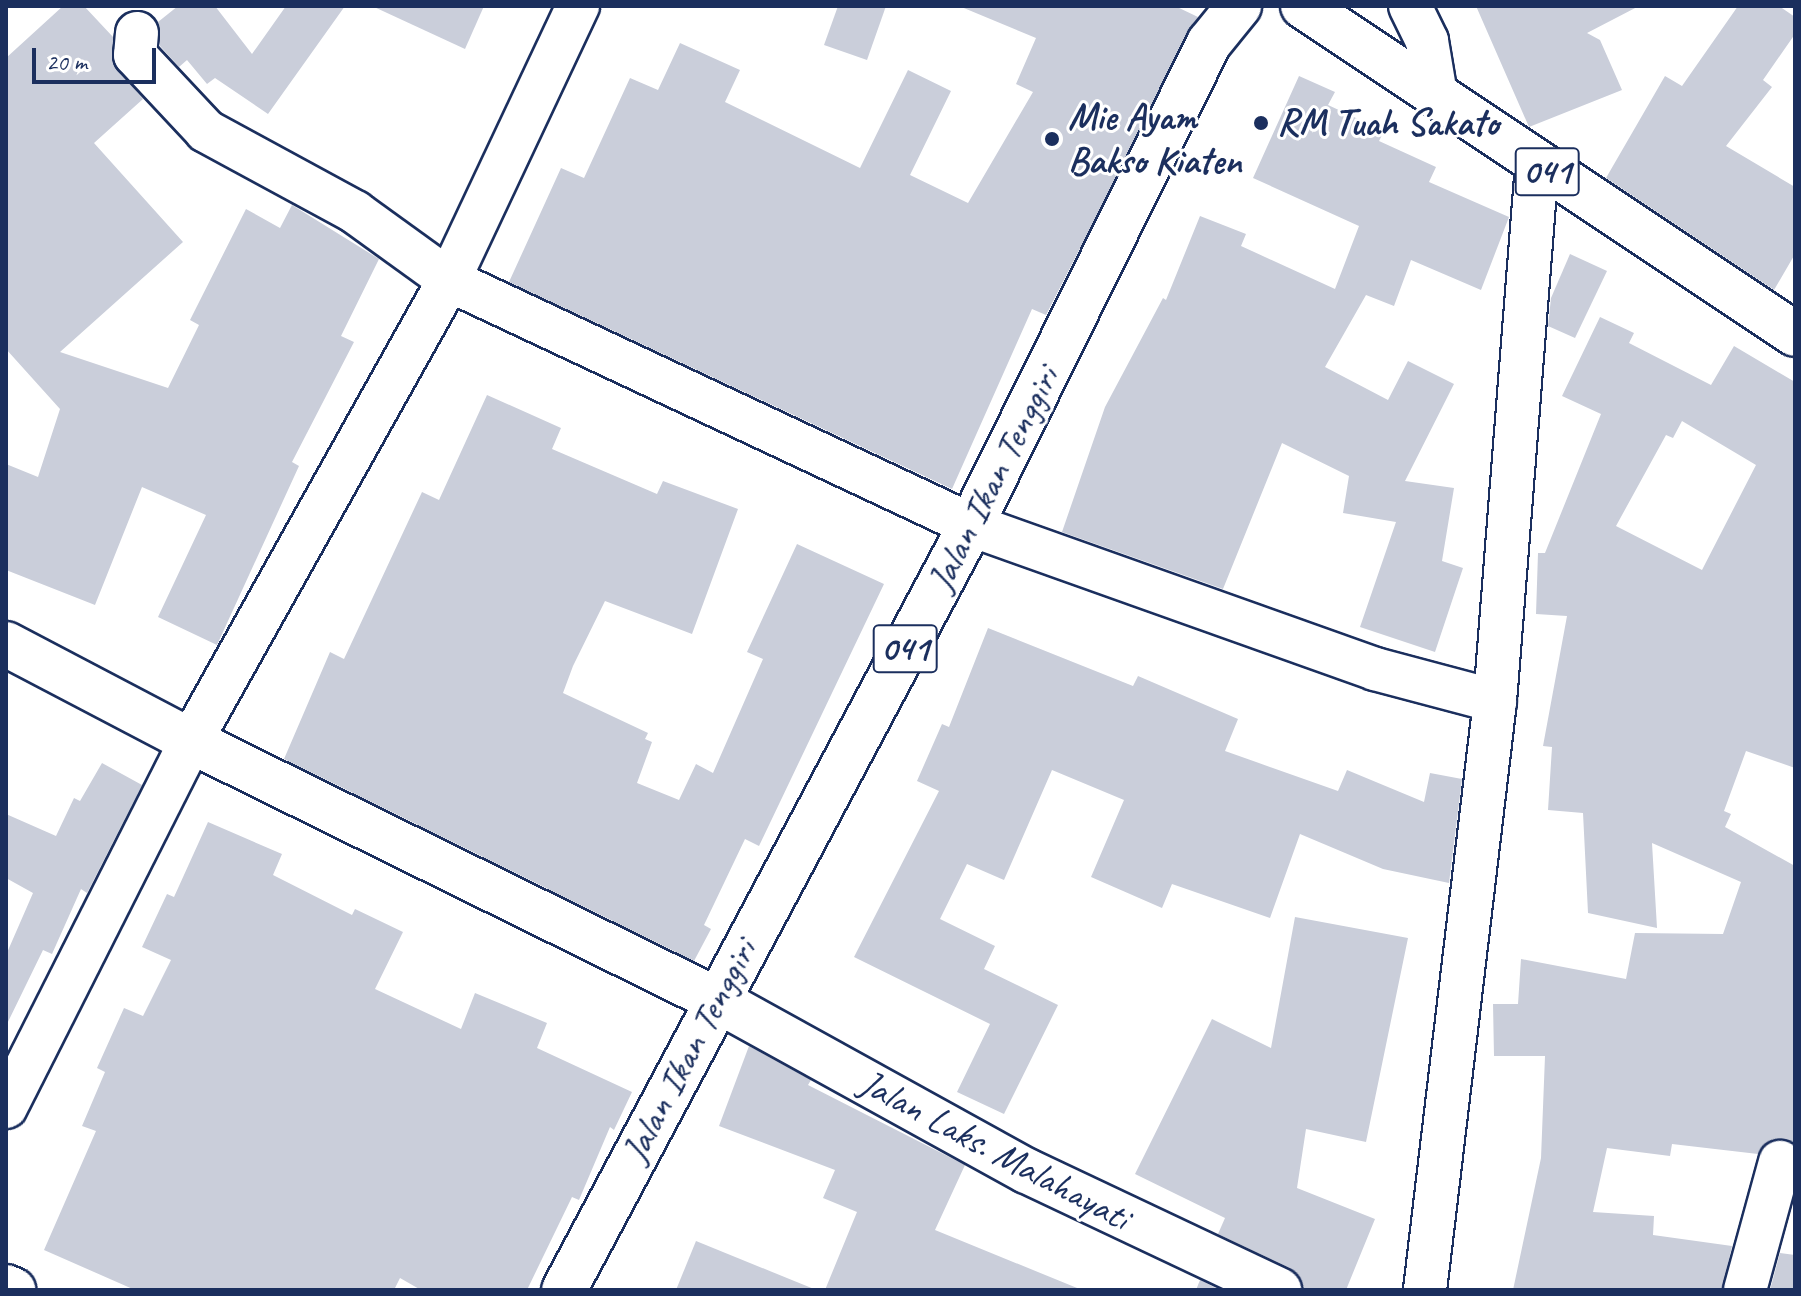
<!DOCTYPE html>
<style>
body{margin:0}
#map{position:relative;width:1801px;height:1296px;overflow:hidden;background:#fff;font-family:Caveat,sans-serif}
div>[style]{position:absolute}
.building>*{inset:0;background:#caceda}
.roads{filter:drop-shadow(2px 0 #1b2f5e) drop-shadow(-2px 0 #1b2f5e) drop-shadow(0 2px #1b2f5e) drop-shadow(0 -2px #1b2f5e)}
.street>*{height:42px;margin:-21px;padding:0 21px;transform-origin:21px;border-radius:21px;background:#fff}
.secondary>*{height:44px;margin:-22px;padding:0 22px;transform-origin:22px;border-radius:22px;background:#fff}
.primary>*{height:44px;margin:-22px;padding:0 22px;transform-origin:22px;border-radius:22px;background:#fff}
.highway>*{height:44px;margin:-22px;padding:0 22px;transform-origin:22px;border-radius:22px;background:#fff}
.dots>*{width:22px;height:22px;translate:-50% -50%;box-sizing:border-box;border:4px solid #fff;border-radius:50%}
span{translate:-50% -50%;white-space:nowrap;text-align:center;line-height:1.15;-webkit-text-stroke:6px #fff;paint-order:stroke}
.shield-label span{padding:2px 6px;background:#fff;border:2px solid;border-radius:6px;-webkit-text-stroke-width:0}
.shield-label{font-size:36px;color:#1b2f5e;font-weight:700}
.poi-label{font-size:38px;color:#1b2f5e;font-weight:700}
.left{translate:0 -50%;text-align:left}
.street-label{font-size:38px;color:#1b2f5e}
.frame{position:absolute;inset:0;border:8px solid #1b2f5e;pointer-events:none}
.scale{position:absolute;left:32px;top:48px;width:124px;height:36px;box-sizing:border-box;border:4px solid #1b2f5e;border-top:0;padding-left:10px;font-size:24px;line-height:28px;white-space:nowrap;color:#1b2f5e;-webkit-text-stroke:6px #fff;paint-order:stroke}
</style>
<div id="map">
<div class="building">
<div style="clip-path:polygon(63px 6px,84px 6px,113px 37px,113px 63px,143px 99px,94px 143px,183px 242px,60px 352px,168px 388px,199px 325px,190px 320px,246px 209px,280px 228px,292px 205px,379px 259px,341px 336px,354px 342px,292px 462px,299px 466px,217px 645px,158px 617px,206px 515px,142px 487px,95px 605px,6px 570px,6px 464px,38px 477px,60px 409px,6px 349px,6px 58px)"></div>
<div style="clip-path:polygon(178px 6px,215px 6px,252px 54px,286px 6px,345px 6px,268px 114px,215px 78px,207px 84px,187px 60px,179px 67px,160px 46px,158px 22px)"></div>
<div style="clip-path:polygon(372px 6px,484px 6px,465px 49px)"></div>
<div style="clip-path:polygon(838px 6px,886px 6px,867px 60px,824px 45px)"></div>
<div style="clip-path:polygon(959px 6px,1175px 6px,1198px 17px,1046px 315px,1032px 309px,952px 489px,509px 282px,561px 168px,584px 178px,630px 78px,658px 90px,680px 43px,740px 70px,725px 102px,860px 168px,908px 70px,951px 91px,910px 175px,968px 203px,1033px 92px,1016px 84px,1036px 38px)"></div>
<div style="clip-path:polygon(1476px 6px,1639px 6px,1587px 33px,1600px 40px,1622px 90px,1529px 127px)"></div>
<div style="clip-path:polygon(1738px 6px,1779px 6px,1795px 17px,1795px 34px,1763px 80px,1772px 87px,1726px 146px,1795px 187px,1795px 254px,1774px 290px,1606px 178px,1665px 76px,1682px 86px)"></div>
<div style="clip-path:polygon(1299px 76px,1335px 92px,1328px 105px,1384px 131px,1379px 141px,1436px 167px,1429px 182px,1509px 217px,1481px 290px,1411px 260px,1394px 306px,1366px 295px,1325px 367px,1388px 400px,1408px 361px,1454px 384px,1405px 481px,1454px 488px,1442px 561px,1463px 568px,1435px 652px,1360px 627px,1396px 522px,1343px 513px,1349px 476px,1282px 443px,1223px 589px,1062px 532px,1105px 407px,1163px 298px,1166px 300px,1200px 216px,1246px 234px,1241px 246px,1335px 289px,1359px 226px,1253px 178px)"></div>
<div style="clip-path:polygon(1570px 254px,1607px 271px,1575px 338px,1548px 326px,1551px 298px)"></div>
<div style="clip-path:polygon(evenodd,1600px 317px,1634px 333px,1629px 343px,1711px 385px,1734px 346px,1795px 382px,1795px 768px,1746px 751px,1724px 811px,1731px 814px,1725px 827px,1795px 866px,1795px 1144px,1773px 1139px,1758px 1154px,1672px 1144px,1670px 1156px,1607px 1148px,1593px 1212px,1654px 1216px,1653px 1235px,1732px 1246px,1722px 1290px,1513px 1290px,1541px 1158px,1545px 1056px,1494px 1056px,1493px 1004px,1518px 1004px,1521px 959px,1626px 979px,1635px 933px,1723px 934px,1741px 882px,1652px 843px,1657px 928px,1588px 913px,1583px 813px,1548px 810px,1552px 747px,1543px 746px,1567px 616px,1536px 614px,1538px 553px,1545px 553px,1601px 414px,1562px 396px,1600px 317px,1682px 421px,1756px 465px,1702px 570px,1616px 526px,1666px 435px,1673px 438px,1682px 421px)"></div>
<div style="clip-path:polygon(487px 395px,561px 428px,552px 449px,657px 494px,663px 481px,738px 509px,692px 634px,605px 601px,573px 666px,563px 693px,648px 733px,645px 739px,652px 742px,637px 783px,679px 800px,696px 764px,713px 773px,763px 659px,747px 652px,797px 544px,884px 584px,759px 846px,745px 839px,704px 925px,711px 929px,694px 961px,284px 759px,330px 652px,344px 659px,422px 492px,439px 500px)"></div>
<div style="clip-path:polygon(988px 628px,1133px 686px,1138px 676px,1238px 719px,1225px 751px,1338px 791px,1347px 770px,1424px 802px,1430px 773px,1462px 779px,1449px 883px,1383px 869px,1300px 834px,1270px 918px,1172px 884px,1162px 908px,1091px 877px,1124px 800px,1052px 770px,1004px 880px,967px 864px,940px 919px,995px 946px,984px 969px,1058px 1005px,1004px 1114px,957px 1092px,990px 1024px,854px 957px,939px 791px,917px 781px,942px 724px,949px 727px)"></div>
<div style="clip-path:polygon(102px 763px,142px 785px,87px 893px,81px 889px,52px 954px,43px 950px,6px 1026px,6px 955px,33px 893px,6px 878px,6px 814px,56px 836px,74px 798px,80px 801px)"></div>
<div style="clip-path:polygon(208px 822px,282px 854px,273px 875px,352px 915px,355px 909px,403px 932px,375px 989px,461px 1029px,475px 993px,547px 1023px,537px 1048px,632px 1092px,614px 1130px,610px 1127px,579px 1200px,572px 1197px,527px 1290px,421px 1290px,400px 1278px,394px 1290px,135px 1290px,44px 1250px,96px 1131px,82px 1126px,105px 1072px,97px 1068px,124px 1008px,143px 1016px,171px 960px,142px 947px,167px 894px,174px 897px)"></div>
<div style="clip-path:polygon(1295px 917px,1408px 938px,1366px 1142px,1306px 1129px,1297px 1188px,1375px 1219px,1346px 1290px,1304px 1290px,1290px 1268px,1218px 1234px,1225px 1218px,1135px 1174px,1212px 1019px,1271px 1048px)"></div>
<div style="clip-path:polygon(749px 1046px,811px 1080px,808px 1085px,965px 1165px,935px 1230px,1082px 1290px,825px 1290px,857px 1212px,823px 1198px,835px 1170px,719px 1126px)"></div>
<div style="clip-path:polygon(696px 1241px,814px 1289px,814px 1290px,676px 1290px)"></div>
<div style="clip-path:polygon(1780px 1253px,1795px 1255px,1795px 1290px,1770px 1290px)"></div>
<div style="clip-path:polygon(1200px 1280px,1220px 1290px,1196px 1290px)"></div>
</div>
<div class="roads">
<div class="street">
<div style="left:1410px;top:6px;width:39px;rotate:64deg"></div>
<div style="left:1427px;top:41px;width:55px;rotate:80.5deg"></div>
<div style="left:137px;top:33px;width:22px;rotate:95deg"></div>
<div style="left:135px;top:55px;width:104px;rotate:46.9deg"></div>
<div style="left:206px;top:131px;width:170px;rotate:28.5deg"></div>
<div style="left:355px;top:212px;width:116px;rotate:35.9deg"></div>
<div style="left:449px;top:280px;width:577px;rotate:25.14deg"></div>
<div style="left:971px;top:525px;width:429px;rotate:19.6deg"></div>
<div style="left:1375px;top:669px;width:124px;rotate:14.9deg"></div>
<div style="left:6px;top:1107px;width:410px;rotate:-63.2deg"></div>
<div style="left:191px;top:741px;width:528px;rotate:-60.77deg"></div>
<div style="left:449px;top:280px;width:303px;rotate:-64.8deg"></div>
<div style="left:1425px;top:1290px;width:593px;rotate:-83.22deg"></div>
<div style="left:1495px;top:701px;width:538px;rotate:-85.52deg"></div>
<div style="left:1745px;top:1290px;width:133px;rotate:-74.7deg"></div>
</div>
<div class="secondary">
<div style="left:6px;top:644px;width:209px;rotate:27.7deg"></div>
<div style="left:191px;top:741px;width:584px;rotate:26.21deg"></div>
<div style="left:715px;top:999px;width:356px;rotate:28.9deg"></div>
<div style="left:1027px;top:1171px;width:279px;rotate:25.3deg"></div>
</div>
<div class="primary">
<div style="left:1303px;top:6px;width:591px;rotate:33.69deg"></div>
<div style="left:564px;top:1290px;width:867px;rotate:-61.99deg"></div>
<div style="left:971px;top:525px;width:538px;rotate:-63.72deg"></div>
<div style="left:1209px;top:43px;width:48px;rotate:-51deg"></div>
</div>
<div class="highway">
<div style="left:6px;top:1287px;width:8px;rotate:23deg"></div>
</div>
</div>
<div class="dots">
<div style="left:1261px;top:123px;background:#1b2f5e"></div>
<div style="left:1052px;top:139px;background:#1b2f5e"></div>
</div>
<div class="shield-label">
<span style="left:1547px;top:172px">041</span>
<span style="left:905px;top:649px">041</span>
</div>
<div class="poi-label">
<span class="left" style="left:1068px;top:139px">Mie Ayam<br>Bakso Kiaten</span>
<span class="left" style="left:1277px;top:123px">RM Tuah Sakato</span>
</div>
<div class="street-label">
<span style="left:993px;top:479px;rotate:-63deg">Jalan Ikan Tenggiri</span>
<span style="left:689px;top:1051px;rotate:-62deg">Jalan Ikan Tenggiri</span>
<span style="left:995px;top:1150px;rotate:28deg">Jalan Laks. Malahayati</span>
</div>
<div class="frame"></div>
<div class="scale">20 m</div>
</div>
